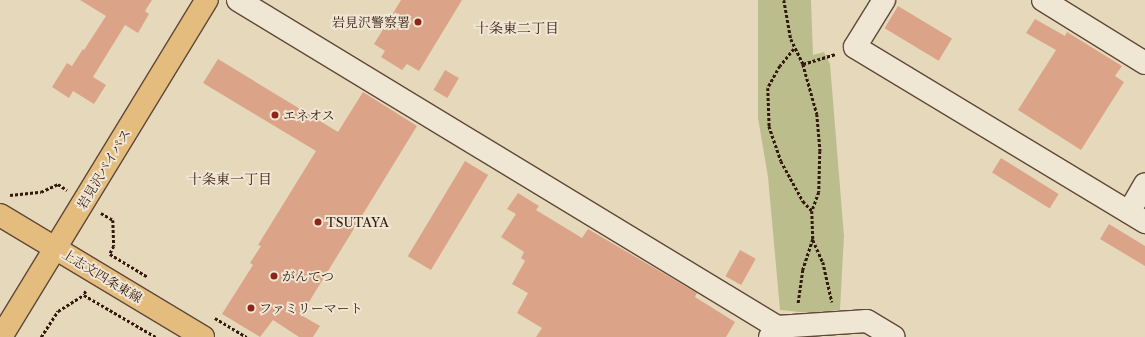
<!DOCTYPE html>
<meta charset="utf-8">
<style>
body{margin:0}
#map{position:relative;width:1145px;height:337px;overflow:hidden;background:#e6d9bb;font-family:"Libre Caslon Text","Noto Serif JP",serif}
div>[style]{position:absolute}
.green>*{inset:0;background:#bbbe8c}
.building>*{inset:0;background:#dba488;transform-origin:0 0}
.path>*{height:2.5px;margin-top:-1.25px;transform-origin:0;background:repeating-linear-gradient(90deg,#34180d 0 3px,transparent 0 5px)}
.roads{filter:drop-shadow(1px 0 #604838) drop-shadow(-1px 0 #604838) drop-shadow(0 1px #604838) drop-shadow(0 -1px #604838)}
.minor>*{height:22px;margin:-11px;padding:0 11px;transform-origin:11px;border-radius:11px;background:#efe6d3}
.major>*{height:22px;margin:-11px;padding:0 11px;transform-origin:11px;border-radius:11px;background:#e3bc7e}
.highway>*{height:22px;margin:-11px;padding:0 11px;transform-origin:11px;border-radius:11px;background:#e3bc7e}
.dots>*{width:11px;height:11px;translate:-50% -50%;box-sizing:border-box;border:2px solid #efe6d3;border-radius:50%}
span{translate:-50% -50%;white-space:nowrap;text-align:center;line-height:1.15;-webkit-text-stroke:4px #efe6d3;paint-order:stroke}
.poi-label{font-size:13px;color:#34180d}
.right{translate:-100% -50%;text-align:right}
.left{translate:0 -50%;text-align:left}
.street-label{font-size:13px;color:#34180d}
.neighbourhood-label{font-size:14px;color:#34180d}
</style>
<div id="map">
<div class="green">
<div style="clip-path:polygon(758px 0,811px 0,813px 55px,824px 52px,830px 64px,844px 236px,840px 310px,809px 313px,780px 310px,768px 177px,758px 118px)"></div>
</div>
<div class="building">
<div style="clip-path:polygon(80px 0,152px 0,145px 11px,149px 14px,138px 33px,125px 25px,93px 77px,106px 85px,94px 104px,73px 91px,69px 98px,52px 87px,67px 63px,72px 66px,83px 49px,84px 50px,106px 16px)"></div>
<div style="clip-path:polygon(401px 0,462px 0,419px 71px,407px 64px,402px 70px,381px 57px,385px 51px,374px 44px)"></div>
<div style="left:898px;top:6px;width:63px;height:26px;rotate:31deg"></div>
<div style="clip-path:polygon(1035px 19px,1065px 36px,1067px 32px,1122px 66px,1115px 76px,1124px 82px,1081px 150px,1018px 110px,1056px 50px,1026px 33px)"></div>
<div style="clip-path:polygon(218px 59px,338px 132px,363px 92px,417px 126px,301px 315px,320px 326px,313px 337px,299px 337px,273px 320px,260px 337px,222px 314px,253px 265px,250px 263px,261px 246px,258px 245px,316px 151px,203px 83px)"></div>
<div style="left:445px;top:70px;width:16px;height:23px;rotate:30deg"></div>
<div style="left:1001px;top:158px;width:68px;height:17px;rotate:32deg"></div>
<div style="left:465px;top:161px;width:27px;height:111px;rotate:31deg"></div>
<div style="clip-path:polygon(518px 193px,539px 206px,536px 210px,582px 238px,588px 229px,697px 293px,695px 297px,735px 322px,726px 337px,536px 337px,542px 328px,517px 313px,528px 293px,512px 284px,525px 261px,521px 258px,524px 252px,501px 237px,516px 214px,507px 209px)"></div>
<div style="clip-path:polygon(1109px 224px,1145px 246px,1145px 266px,1100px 239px)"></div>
<div style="left:740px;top:250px;width:18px;height:30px;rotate:29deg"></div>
</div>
<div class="path">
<div style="left:784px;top:0;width:40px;rotate:80deg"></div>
<div style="left:791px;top:39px;width:28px;rotate:64deg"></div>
<div style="left:803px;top:64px;width:52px;rotate:74.4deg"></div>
<div style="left:817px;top:114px;width:37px;rotate:85deg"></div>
<div style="left:820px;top:151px;width:41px;rotate:91.4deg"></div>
<div style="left:819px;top:192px;width:20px;rotate:110deg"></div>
<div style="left:812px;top:211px;width:28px;rotate:88deg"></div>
<div style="left:813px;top:239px;width:33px;rotate:108deg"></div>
<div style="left:803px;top:270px;width:35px;rotate:98deg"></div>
<div style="left:794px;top:49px;width:22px;rotate:129deg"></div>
<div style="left:780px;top:66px;width:25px;rotate:119deg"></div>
<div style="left:768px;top:88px;width:38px;rotate:88deg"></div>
<div style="left:769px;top:126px;width:37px;rotate:71deg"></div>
<div style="left:781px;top:161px;width:46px;rotate:61.2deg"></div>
<div style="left:803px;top:201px;width:13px;rotate:48deg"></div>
<div style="left:803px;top:64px;width:34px;rotate:-17deg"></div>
<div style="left:10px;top:195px;width:31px;rotate:-6deg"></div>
<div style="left:41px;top:192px;width:19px;rotate:-25deg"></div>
<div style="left:58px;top:184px;width:11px;rotate:34deg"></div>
<div style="left:101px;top:213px;width:14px;rotate:30deg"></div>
<div style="left:113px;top:220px;width:26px;rotate:88deg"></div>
<div style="left:114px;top:246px;width:9px;rotate:117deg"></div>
<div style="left:110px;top:254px;width:44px;rotate:31.2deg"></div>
<div style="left:813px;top:240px;width:24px;rotate:66deg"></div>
<div style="left:823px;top:262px;width:41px;rotate:77.3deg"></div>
<div style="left:86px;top:291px;width:4px;rotate:117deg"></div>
<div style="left:84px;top:295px;width:83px;rotate:30.3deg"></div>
<div style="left:215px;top:318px;width:37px;rotate:31deg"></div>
<div style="left:41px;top:337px;width:31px;rotate:-57deg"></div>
<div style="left:58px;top:311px;width:31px;rotate:-32deg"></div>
</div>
<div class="roads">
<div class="minor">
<div style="left:238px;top:0;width:630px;rotate:31.24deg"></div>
<div style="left:777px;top:327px;width:12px;rotate:125deg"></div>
<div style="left:884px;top:0;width:55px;rotate:121.7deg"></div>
<div style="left:855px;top:47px;width:339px;rotate:31.1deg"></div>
<div style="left:1043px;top:0;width:120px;rotate:31.7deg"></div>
<div style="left:1129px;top:212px;width:32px;rotate:-60deg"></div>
<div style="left:777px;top:327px;width:90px;rotate:-3.8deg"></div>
<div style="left:867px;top:321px;width:31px;rotate:31deg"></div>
</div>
<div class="major">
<div style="left:0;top:215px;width:237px;rotate:31deg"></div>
</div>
<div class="highway">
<div style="left:1px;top:337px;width:395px;rotate:-58.6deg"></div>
</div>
</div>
<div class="dots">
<div style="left:418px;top:22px;background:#8f2418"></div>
<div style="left:275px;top:115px;background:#8f2418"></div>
<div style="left:318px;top:222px;background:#8f2418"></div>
<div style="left:274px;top:276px;background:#8f2418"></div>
<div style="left:251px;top:308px;background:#8f2418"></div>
</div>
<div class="poi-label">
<span class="right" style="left:410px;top:22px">岩見沢警察署</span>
<span class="left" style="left:283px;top:115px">エネオス</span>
<span class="left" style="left:326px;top:222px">TSUTAYA</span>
<span class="left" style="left:282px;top:276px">がんてつ</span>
<span class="left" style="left:259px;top:308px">ファミリーマート</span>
</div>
<div class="street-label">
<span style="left:104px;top:169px;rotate:-59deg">岩見沢バイパス</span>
<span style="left:102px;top:276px;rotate:31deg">上志文四条東線</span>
</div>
<div class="neighbourhood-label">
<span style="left:517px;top:28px">十条東二丁目</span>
<span style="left:230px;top:179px">十条東一丁目</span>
</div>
</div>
